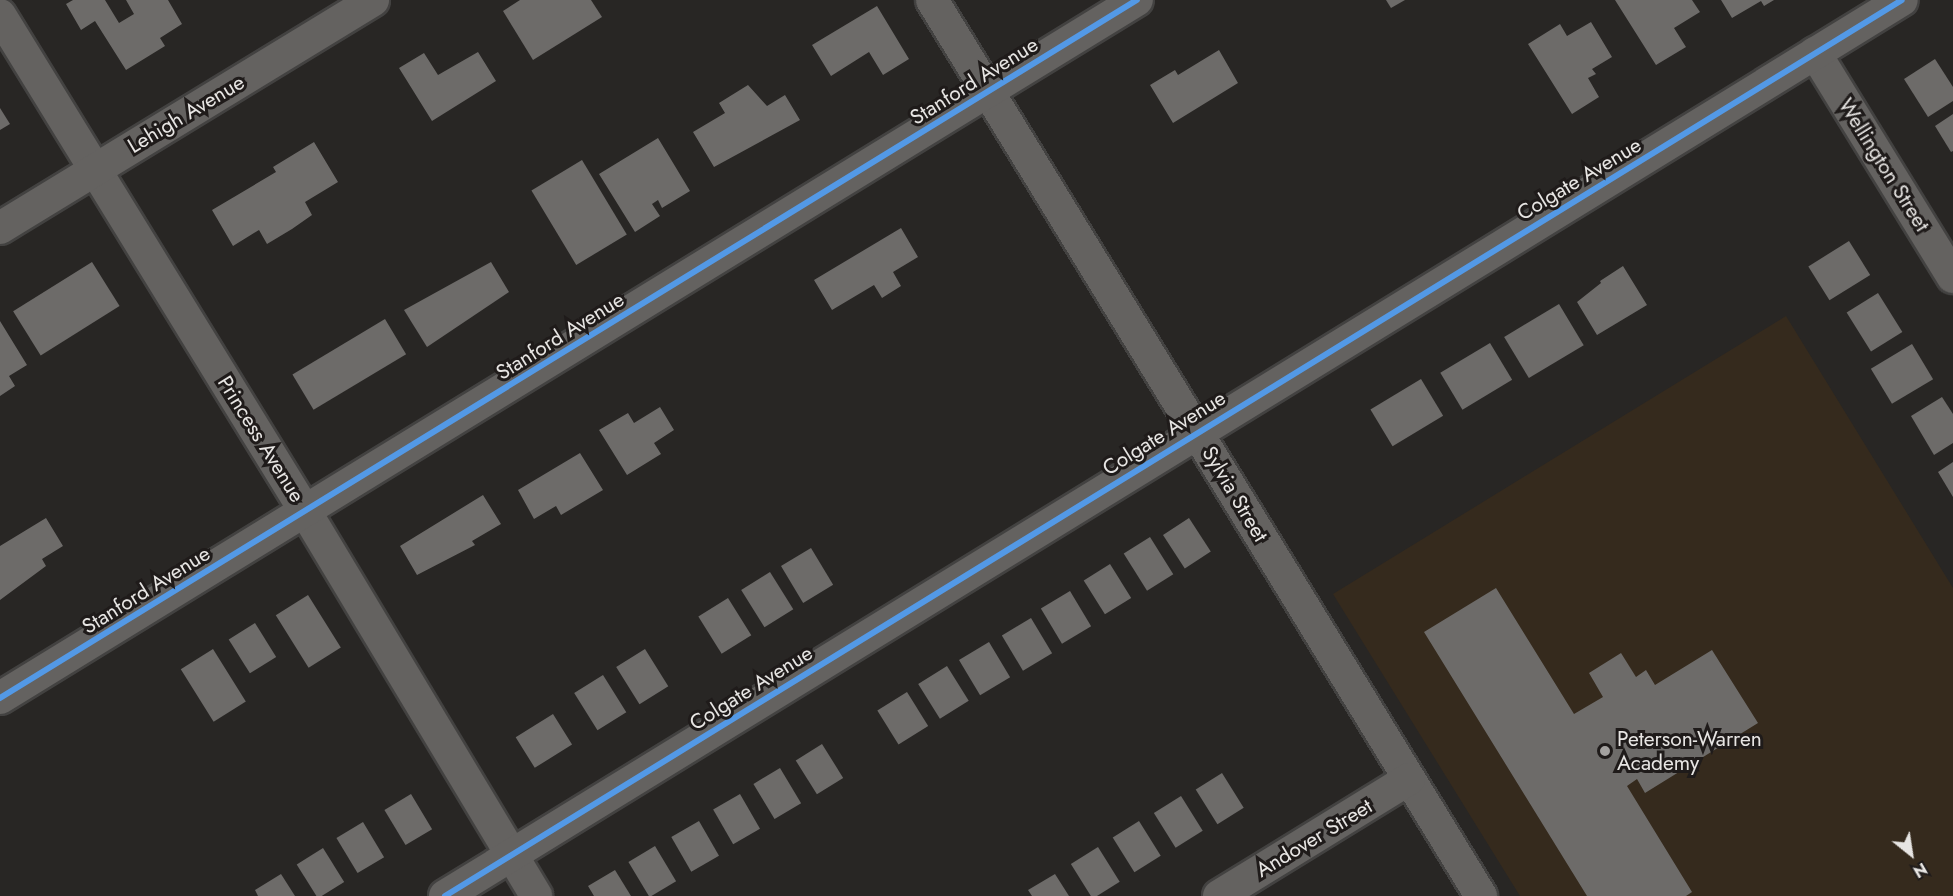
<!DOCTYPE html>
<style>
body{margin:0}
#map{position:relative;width:1953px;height:896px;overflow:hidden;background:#282624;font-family:Jost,sans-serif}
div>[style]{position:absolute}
.education>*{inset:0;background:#352a1d}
.building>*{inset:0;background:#6d6b69;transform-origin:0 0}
.roads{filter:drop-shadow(2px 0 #434241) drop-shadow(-2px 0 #434241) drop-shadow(0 2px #434241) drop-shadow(0 -2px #434241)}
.street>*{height:32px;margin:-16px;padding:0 16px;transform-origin:16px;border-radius:16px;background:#646260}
.cycleway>*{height:6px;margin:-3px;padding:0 3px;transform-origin:3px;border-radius:3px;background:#5399e6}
.dots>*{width:16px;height:16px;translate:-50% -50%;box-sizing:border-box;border:3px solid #1f1b1a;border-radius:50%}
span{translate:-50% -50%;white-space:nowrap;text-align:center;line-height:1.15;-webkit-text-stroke:6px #1f1b1a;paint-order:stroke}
.street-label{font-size:21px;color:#e7e5e3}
.poi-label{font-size:21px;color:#e7e5e3}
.left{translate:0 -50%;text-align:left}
.north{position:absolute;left:1881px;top:824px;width:60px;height:60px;-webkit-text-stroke:4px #1f1b1a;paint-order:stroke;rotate:150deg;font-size:16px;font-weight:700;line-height:24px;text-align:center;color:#e7e5e3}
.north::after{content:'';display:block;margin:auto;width:21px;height:27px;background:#e7e5e3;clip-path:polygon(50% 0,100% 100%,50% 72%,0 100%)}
</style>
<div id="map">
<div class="education">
<div style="clip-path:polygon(1786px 316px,1953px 588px,1953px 896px,1520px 896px,1333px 594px)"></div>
</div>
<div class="building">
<div style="clip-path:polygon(73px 0,105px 0,119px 23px,134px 14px,126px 0,168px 0,182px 24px,160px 38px,165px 46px,126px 70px,95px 21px,81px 30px,66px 4px)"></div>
<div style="clip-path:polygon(520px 0,591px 0,602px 17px,533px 60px,503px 11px)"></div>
<div style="clip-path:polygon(1386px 0,1405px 0,1391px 8px)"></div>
<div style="clip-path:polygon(1615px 0,1692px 0,1700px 12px,1674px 28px,1686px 47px,1656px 65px)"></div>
<div style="clip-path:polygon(1721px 0,1774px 0,1764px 6px,1761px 1px,1732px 18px)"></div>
<div style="clip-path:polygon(877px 6px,909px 59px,883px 75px,869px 52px,831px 76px,812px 45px)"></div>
<div style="clip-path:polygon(1591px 22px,1612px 57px,1592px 69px,1596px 74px,1588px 78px,1599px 97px,1572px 114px,1528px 44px,1560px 24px,1567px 36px)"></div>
<div style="clip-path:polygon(1219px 50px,1238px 83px,1173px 123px,1150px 85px,1175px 70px,1178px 75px)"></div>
<div style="clip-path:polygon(478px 52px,496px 81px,432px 121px,399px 68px,424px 53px,438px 75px)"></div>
<div style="clip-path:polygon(1935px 59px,1953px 87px,1953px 101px,1928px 117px,1904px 79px)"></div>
<div style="clip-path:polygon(748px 85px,767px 106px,785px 95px,800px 120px,714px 167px,693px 132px,725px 113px,719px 103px)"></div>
<div style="clip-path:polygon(0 108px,10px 124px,0 130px)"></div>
<div style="clip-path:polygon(1953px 114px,1953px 151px,1951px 152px,1935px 126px)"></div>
<div style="clip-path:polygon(658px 138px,690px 191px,662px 208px,658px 200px,652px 204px,660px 216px,635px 232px,599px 174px)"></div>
<div style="clip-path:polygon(314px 142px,338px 182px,305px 202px,312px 215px,292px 229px,267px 244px,259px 230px,233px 246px,212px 210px,276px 172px,273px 167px)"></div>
<div style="left:582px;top:160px;width:87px;height:59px;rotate:59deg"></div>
<div style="clip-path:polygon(901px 228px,918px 257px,893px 272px,901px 286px,882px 298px,874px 285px,832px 310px,814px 280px)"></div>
<div style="left:1849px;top:241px;width:40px;height:48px;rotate:58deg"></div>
<div style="left:92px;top:262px;width:52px;height:93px;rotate:58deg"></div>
<div style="clip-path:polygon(491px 262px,509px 292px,427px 347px,404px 310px)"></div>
<div style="clip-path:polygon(1623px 266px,1647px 305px,1597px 335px,1577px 302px,1601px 283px,1600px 281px)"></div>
<div style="left:1878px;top:293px;width:46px;height:37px;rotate:58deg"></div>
<div style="left:1559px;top:304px;width:48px;height:64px;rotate:59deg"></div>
<div style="left:385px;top:319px;width:41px;height:108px;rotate:59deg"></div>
<div style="clip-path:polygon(0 321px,27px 365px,9px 376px,15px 386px,0 396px)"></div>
<div style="left:1490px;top:343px;width:43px;height:58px;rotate:59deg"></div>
<div style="left:1912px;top:344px;width:41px;height:48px;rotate:59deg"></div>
<div style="left:1421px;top:379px;width:43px;height:59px;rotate:59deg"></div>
<div style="clip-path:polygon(1942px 397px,1953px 414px,1953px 443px,1934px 455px,1911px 416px)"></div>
<div style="clip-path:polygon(660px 407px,674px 430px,654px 443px,661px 454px,627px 475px,599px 430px,628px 413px,634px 423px)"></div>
<div style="clip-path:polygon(580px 453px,603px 490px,561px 515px,556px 506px,534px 519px,518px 490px)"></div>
<div style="clip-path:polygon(1953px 462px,1953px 497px,1938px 472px)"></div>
<div style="clip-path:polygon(483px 495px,501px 524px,472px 541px,475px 545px,417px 575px,400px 546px)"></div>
<div style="clip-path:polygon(46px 518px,63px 546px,42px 559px,46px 566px,0 600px,0 546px)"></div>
<div style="left:1189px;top:518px;width:40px;height:31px;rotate:57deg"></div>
<div style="left:1150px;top:537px;width:44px;height:31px;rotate:58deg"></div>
<div style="left:811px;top:548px;width:43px;height:35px;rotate:59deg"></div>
<div style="left:1110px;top:564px;width:40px;height:31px;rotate:58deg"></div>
<div style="left:770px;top:572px;width:44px;height:34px;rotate:58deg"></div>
<div style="clip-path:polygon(1496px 588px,1574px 714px,1603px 697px,1589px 673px,1621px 653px,1636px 677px,1646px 670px,1655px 685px,1712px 650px,1758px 723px,1645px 793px,1637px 779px,1627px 786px,1692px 892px,1686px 896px,1587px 896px,1424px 632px)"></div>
<div style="left:1070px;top:591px;width:41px;height:34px;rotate:59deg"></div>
<div style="left:308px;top:595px;width:62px;height:38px;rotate:58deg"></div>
<div style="left:728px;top:598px;width:44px;height:35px;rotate:58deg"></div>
<div style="left:1031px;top:618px;width:41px;height:34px;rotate:59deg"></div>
<div style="left:255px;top:623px;width:40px;height:31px;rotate:58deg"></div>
<div style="left:989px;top:642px;width:41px;height:35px;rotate:59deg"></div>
<div style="left:213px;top:649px;width:62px;height:38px;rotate:58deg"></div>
<div style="left:645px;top:649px;width:44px;height:34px;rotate:58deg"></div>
<div style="left:947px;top:666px;width:41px;height:34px;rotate:58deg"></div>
<div style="left:603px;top:675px;width:44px;height:34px;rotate:58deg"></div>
<div style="left:907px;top:692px;width:40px;height:35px;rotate:58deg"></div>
<div style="left:553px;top:714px;width:36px;height:44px;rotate:58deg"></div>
<div style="left:822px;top:744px;width:40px;height:31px;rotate:58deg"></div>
<div style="left:780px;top:768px;width:41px;height:31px;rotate:59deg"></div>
<div style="left:1222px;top:773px;width:41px;height:31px;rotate:58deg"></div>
<div style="left:411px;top:794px;width:41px;height:31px;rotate:59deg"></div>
<div style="left:740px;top:794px;width:40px;height:31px;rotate:60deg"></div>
<div style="left:1181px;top:796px;width:41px;height:32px;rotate:58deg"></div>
<div style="left:699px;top:821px;width:40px;height:32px;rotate:60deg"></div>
<div style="left:1139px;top:821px;width:41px;height:31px;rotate:58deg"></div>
<div style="left:363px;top:822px;width:41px;height:31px;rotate:59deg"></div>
<div style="left:655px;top:846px;width:41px;height:31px;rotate:59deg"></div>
<div style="left:1098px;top:847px;width:41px;height:32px;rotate:58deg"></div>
<div style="left:323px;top:848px;width:40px;height:31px;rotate:58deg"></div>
<div style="clip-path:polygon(615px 870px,631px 896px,594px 896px,588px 886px)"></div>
<div style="clip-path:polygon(281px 874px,295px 896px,258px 896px,255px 890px)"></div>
<div style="clip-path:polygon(1055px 874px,1069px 896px,1032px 896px,1028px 890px)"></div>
</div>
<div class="roads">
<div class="street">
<div style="left:932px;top:0;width:1051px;rotate:58.5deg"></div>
<div style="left:0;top:15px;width:582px;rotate:58.41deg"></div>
<div style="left:305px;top:511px;width:449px;rotate:59deg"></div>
<div style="left:1815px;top:53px;width:263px;rotate:58.4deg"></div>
<div style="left:0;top:228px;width:437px;rotate:-31.4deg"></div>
<div style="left:0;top:698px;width:1334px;rotate:-31.55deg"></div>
<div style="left:445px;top:896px;width:1710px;rotate:-31.59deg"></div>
<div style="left:1219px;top:896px;width:223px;rotate:-31.6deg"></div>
</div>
</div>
<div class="cycleway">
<div style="left:0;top:698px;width:1334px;rotate:-31.55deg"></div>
<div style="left:445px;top:896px;width:1710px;rotate:-31.59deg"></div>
</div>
<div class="dots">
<div style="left:1605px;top:751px;background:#a4a2a0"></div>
</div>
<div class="street-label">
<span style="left:974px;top:81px;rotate:-32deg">Stanford Avenue</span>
<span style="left:186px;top:114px;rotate:-31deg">Lehigh Avenue</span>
<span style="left:1884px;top:165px;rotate:58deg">Wellington Street</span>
<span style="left:1579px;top:179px;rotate:-31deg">Colgate Avenue</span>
<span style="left:560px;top:336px;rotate:-32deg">Stanford Avenue</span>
<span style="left:1164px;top:433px;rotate:-32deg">Colgate Avenue</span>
<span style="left:261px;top:439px;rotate:58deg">Princess Avenue</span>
<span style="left:1235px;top:494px;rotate:59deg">Sylvia Street</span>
<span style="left:146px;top:590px;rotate:-32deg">Stanford Avenue</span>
<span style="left:751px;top:688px;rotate:-32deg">Colgate Avenue</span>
<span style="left:1314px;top:838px;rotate:-31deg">Andover Street</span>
</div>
<div class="poi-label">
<span class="left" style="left:1617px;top:751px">Peterson-Warren<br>Academy</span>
</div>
<div class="north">N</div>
</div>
